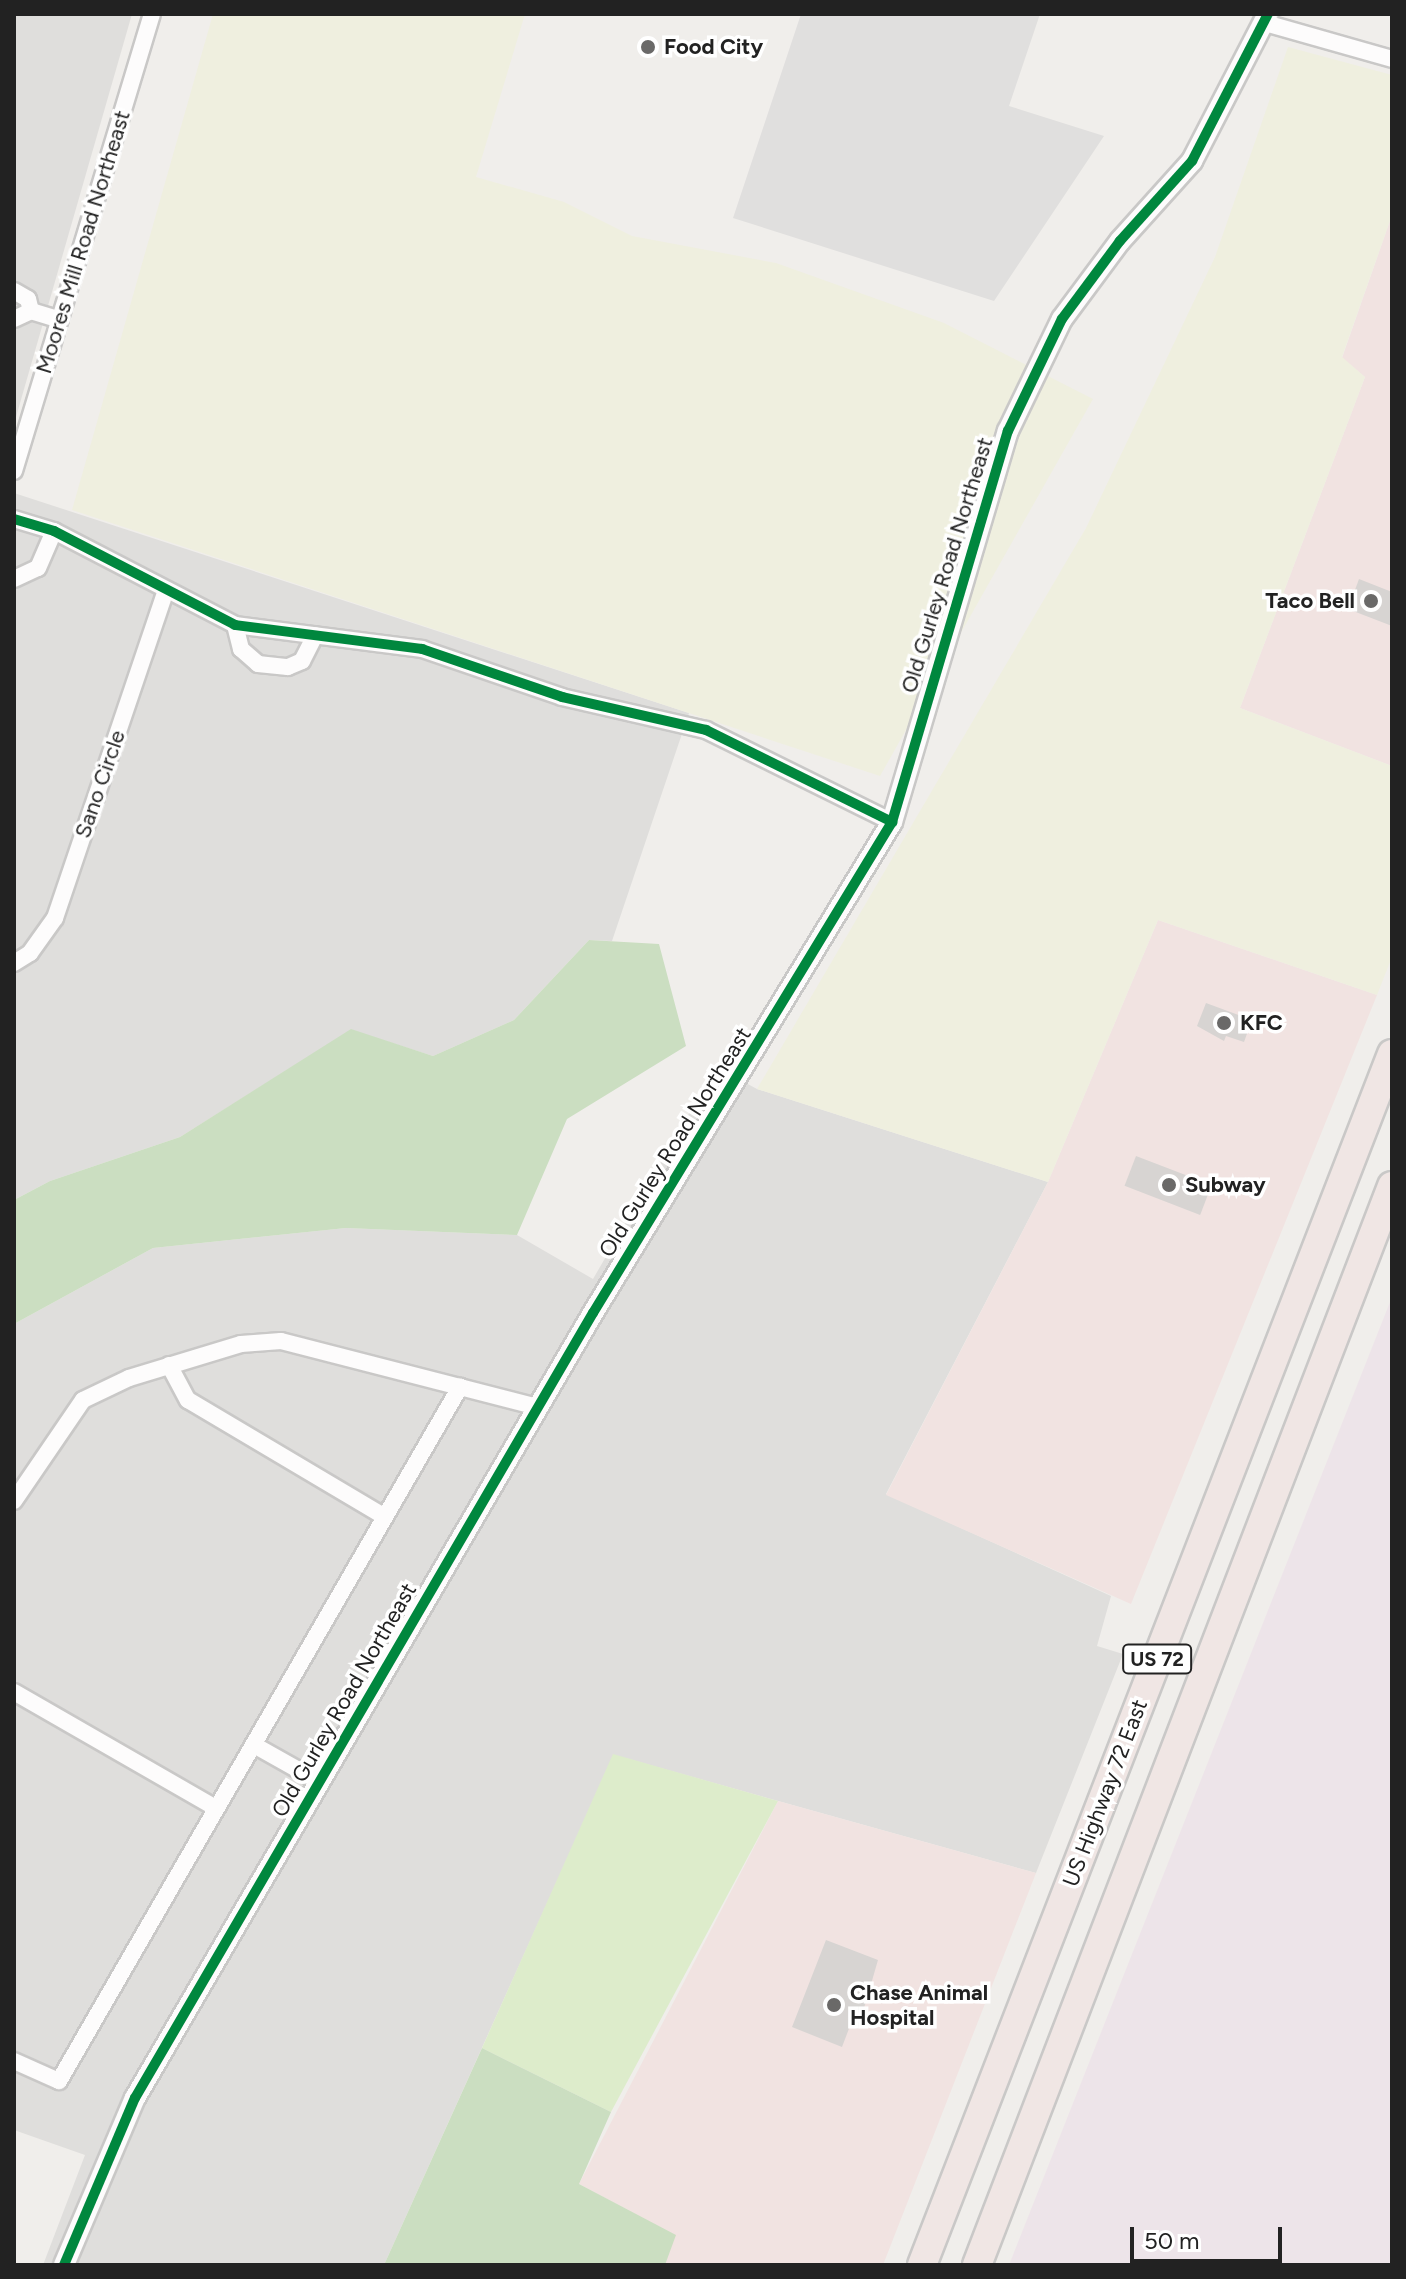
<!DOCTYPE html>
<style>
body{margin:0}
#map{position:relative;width:1406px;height:2279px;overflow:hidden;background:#f0eeeb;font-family:Figtree,sans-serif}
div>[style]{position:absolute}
.residential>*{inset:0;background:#dfdedc}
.commercial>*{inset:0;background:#f1e3e1}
.industrial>*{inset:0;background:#ede4e9}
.farmland>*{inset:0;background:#efefdf}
.grass>*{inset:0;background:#ddeccb}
.forest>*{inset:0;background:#cbdec1}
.parking>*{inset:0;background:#e0dfde}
.building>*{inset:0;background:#d7d4d2;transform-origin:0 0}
.roads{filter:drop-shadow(2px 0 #c9c8c7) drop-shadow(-2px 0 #c9c8c7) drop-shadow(0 2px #c9c8c7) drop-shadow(0 -2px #c9c8c7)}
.minor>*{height:16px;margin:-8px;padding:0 8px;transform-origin:8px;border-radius:8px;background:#fdfcfc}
.tertiary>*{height:20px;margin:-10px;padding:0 10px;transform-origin:10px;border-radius:10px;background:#fdfcfc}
.trunk>*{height:28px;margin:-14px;padding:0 14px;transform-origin:14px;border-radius:14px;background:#f0e6e4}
.cycleway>*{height:10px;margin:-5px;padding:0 5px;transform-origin:5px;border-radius:5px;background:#00873e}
.dots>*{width:22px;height:22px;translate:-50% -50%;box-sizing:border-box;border:4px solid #fff;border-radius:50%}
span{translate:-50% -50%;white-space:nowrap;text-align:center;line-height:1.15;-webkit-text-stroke:7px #fff;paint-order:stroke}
.shield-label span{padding:2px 6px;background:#fff;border:2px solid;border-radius:6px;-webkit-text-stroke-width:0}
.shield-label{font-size:20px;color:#222;font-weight:700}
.poi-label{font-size:22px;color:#222;font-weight:700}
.left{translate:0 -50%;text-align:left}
.right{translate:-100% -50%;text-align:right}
.street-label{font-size:22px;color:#222}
.frame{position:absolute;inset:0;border:16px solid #222;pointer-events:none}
.scale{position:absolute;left:1130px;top:2227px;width:152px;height:36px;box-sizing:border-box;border:4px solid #222;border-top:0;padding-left:10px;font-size:24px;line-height:28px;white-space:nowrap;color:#222;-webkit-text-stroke:6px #fff;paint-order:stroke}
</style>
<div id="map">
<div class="residential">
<div style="clip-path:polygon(14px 14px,132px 14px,14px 424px)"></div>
<div style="clip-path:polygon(14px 493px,689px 713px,612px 941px,589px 940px,514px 1020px,433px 1056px,351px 1030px,180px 1137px,50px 1181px,14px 1200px)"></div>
<div style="clip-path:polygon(716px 1067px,757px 1089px,1048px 1182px,886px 1494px,1111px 1596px,1097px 1646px,1123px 1654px,1036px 1873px,614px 1755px,384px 2265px,43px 2265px,85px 2155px,14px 2130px,14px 1324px,153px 1248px,346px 1228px,517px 1235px,593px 1279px)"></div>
</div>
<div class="commercial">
<div style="clip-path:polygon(1392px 215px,1392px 766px,1240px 708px,1365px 377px,1342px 358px)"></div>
<div style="clip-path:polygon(1158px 920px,1377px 995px,1131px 1604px,886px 1495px,1048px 1182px)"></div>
<div style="clip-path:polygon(778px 1801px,1036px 1873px,883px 2265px,665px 2265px,675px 2235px,579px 2184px)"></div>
</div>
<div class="industrial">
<div style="clip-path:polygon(1392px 1297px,1392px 2265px,1009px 2265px)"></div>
</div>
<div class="farmland">
<div style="clip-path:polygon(213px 14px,525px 14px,476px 177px,564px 202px,632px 236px,776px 263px,944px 323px,1093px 399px,880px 776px,72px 510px)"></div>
<div style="clip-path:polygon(1288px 47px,1392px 75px,1392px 215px,1342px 357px,1365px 377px,1240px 708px,1392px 766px,1392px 957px,1377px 995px,1158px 920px,1048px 1182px,757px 1089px,1086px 528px,1215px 257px)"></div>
</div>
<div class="grass">
<div style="clip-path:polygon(613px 1754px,778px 1801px,611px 2112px,482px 2048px)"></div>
</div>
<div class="forest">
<div style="clip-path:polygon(589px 940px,659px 944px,686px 1046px,567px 1119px,517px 1235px,346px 1228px,153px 1248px,14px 1324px,14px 1200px,50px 1181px,180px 1137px,351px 1029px,433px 1056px,514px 1020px)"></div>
<div style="clip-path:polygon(482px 2048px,611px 2112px,579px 2184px,676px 2235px,665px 2265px,384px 2265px)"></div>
</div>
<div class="parking">
<div style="clip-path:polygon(801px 14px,1040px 14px,1009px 106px,1104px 136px,994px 301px,733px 218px)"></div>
</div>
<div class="building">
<div style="clip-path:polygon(1359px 579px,1392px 592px,1392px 626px,1348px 609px)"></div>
<div style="clip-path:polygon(1206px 1003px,1252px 1020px,1244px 1042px,1226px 1036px,1224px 1041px,1197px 1026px)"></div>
<div style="left:1136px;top:1156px;width:81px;height:32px;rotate:21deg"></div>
<div style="clip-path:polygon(826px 1940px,878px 1960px,858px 2029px,850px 2026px,842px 2047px,792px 2027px)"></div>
</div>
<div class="roads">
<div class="minor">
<div style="left:1265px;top:23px;width:132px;rotate:15.8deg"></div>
<div style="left:14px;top:291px;width:16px;rotate:30deg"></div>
<div style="left:28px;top:299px;width:12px;rotate:76deg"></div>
<div style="left:31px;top:311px;width:30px;rotate:17deg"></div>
<div style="left:14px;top:319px;width:19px;rotate:-25deg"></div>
<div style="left:14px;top:471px;width:477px;rotate:-73.2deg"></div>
<div style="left:14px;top:519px;width:42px;rotate:16.7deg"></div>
<div style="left:54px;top:531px;width:204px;rotate:27.4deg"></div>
<div style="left:235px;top:625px;width:189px;rotate:7.3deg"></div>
<div style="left:422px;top:649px;width:148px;rotate:18.9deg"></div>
<div style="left:562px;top:697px;width:148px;rotate:12.9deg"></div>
<div style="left:706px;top:730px;width:208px;rotate:26.3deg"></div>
<div style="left:14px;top:579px;width:26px;rotate:-25deg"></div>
<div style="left:38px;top:568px;width:40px;rotate:-66.6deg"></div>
<div style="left:235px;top:625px;width:25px;rotate:76deg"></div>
<div style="left:241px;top:649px;width:23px;rotate:41deg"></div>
<div style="left:258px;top:664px;width:30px;rotate:6deg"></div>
<div style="left:288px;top:667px;width:15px;rotate:-23deg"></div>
<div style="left:302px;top:661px;width:29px;rotate:-63deg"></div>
<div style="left:14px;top:963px;width:19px;rotate:-32deg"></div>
<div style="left:30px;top:953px;width:43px;rotate:-54.5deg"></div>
<div style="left:55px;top:918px;width:343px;rotate:-71.3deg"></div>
<div style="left:169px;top:1365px;width:40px;rotate:62deg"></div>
<div style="left:188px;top:1400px;width:229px;rotate:30.7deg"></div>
<div style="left:14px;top:1501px;width:122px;rotate:-55.7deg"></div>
<div style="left:83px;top:1400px;width:51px;rotate:-25.6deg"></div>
<div style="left:129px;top:1378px;width:117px;rotate:-16.9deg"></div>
<div style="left:241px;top:1344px;width:40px;rotate:-4.3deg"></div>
<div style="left:281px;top:1341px;width:265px;rotate:14.4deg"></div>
<div style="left:14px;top:1692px;width:233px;rotate:29.9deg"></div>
<div style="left:254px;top:1745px;width:76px;rotate:29.3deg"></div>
<div style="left:14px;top:2061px;width:49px;rotate:24deg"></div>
<div style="left:59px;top:2081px;width:802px;rotate:-59.98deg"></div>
</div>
<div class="tertiary">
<div style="left:64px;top:2265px;width:181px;rotate:-67deg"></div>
<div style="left:135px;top:2098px;width:909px;rotate:-59.74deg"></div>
<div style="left:593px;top:1313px;width:575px;rotate:-58.66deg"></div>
<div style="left:892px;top:822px;width:408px;rotate:-73.5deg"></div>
<div style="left:1008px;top:431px;width:124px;rotate:-64.3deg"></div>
<div style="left:1062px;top:319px;width:97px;rotate:-53.4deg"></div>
<div style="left:1120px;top:241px;width:108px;rotate:-48deg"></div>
<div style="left:1192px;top:161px;width:165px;rotate:-62.7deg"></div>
</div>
<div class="trunk">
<div style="left:922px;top:2265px;width:1299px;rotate:-68.79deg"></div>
<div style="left:977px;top:2265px;width:1156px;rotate:-68.96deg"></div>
</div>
</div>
<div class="cycleway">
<div style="left:14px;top:519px;width:42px;rotate:16.7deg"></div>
<div style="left:54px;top:531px;width:204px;rotate:27.4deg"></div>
<div style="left:235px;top:625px;width:189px;rotate:7.3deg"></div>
<div style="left:422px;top:649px;width:148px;rotate:18.9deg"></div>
<div style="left:562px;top:697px;width:148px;rotate:12.9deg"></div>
<div style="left:706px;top:730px;width:208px;rotate:26.3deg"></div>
<div style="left:64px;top:2265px;width:181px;rotate:-67deg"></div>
<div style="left:135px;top:2098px;width:909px;rotate:-59.74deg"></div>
<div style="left:593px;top:1313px;width:575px;rotate:-58.66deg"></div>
<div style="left:892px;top:822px;width:408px;rotate:-73.5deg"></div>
<div style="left:1008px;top:431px;width:124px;rotate:-64.3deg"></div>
<div style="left:1062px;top:319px;width:97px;rotate:-53.4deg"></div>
<div style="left:1120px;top:241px;width:108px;rotate:-48deg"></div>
<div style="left:1192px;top:161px;width:165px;rotate:-62.7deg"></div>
</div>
<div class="dots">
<div style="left:648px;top:47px;background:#6a6968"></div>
<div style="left:1371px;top:601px;background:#6a6968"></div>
<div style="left:1224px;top:1023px;background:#6a6968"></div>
<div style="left:1169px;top:1185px;background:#6a6968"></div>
<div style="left:834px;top:2005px;background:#6a6968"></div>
</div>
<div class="shield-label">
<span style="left:1157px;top:1659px">US 72</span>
</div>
<div class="poi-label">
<span class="left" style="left:664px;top:47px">Food City</span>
<span class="right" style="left:1355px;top:601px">Taco Bell</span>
<span class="left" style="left:1240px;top:1023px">KFC</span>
<span class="left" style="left:1185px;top:1185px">Subway</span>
<span class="left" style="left:850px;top:2005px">Chase Animal<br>Hospital</span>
</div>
<div class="street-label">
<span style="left:83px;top:242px;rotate:-73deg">Moores Mill Road Northeast</span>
<span style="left:947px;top:565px;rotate:-73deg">Old Gurley Road Northeast</span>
<span style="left:100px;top:784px;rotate:-71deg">Sano Circle</span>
<span style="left:675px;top:1142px;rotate:-58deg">Old Gurley Road Northeast</span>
<span style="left:344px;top:1700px;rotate:-60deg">Old Gurley Road Northeast</span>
<span style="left:1105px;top:1793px;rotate:-69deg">US Highway 72 East</span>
</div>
<div class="frame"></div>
<div class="scale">50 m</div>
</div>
